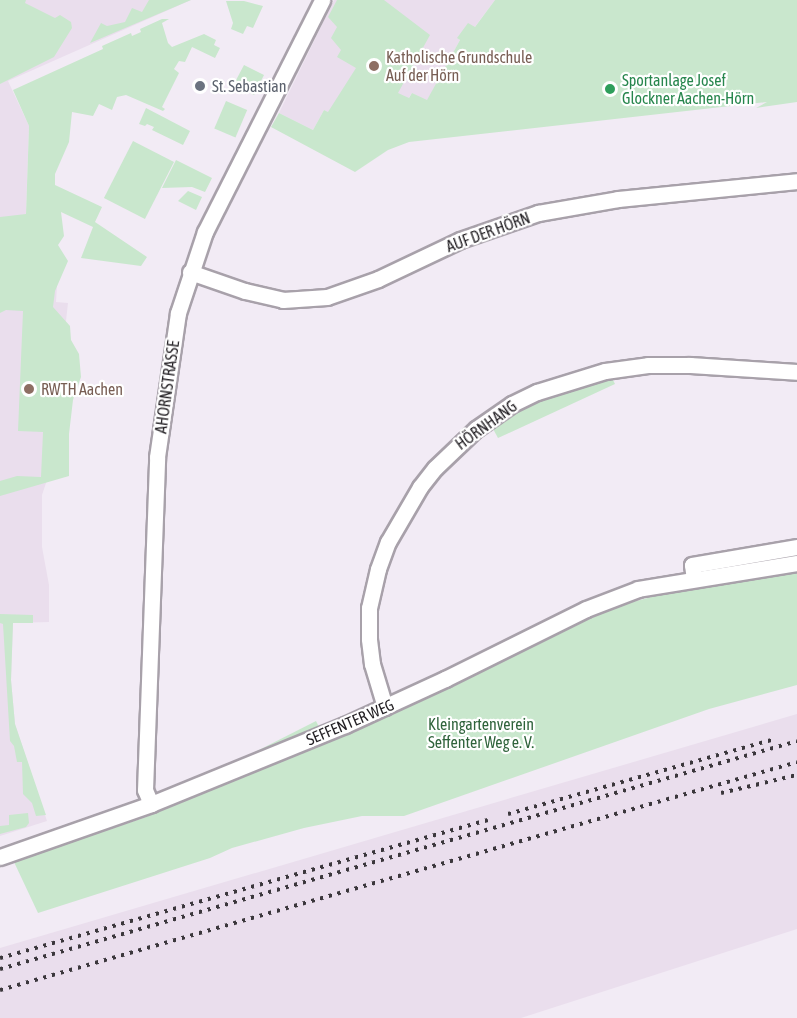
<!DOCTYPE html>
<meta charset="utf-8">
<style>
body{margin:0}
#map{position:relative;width:797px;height:1018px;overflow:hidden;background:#f2ebf5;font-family:"Asap Condensed",sans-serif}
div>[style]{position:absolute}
.built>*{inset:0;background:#eadeed}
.green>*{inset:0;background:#c9e7cd;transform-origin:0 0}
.roads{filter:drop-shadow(2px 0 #a8a1aa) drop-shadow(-2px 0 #a8a1aa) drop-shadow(0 2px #a8a1aa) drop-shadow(0 -2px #a8a1aa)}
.minor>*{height:15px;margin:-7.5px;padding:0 7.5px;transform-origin:7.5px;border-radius:7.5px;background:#fff}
.rail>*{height:4px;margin-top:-2px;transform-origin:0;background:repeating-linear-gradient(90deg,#3b373c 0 3px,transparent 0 9px)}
.dots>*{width:16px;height:16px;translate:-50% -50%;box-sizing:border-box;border:3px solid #fff;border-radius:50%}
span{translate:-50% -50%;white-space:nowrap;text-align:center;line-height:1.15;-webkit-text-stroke:4.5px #fff;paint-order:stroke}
.education-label{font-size:16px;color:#785e54}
.left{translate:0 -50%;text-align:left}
.leisure-label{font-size:16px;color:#27864d}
.worship-label{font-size:16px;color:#5b616d}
.street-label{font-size:16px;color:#221f23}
.park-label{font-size:16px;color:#2f633b}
</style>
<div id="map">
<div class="built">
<div style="clip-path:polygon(0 0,191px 0,8px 81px,29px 126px,24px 268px,58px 269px,56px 302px,68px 303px,49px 474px,42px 495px,42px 547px,49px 585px,49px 622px,13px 623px,11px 680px,15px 724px,47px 821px,0 836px)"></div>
<div style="clip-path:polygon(334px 0,495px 0,474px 28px,458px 38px,460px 40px,427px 101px,412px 93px,379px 142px,324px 110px,313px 130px,279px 113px)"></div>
<div style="clip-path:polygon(797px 714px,797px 929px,521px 1018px,0 1018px,0 948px)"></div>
</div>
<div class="green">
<div style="clip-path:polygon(0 0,26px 0,25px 3px,55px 18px,60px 15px,71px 22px,72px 28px,54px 57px,0 84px)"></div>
<div style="clip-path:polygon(149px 0,191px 0,90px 43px,101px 23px,107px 26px,125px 22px,132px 8px,142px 12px)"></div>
<div style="clip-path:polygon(337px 0,384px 0,430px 35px,398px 93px,409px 98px,412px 93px,427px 100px,460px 40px,457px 38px,468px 23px,475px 27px,495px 0,797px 0,797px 102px,756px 108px,767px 102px,409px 142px,388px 150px,355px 172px,271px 127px,279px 113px,313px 130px,324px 110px,328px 112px,356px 68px,337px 57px,341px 50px,331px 38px,337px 27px,328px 17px)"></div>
<div style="clip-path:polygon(226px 1px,244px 1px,263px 6px,253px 28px,247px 26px,243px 34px,231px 29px,233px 23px)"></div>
<div style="clip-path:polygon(162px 19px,169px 19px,162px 23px,168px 43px,172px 47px,204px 34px,216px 40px,214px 45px,220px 48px,215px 58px,192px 47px,185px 62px,179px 61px,174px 69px,179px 73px,162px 107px,165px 109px,163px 111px,126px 95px,117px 97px,112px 110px,99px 104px,93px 116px,72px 112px,69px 142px,55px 174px,55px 185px,102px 207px,95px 222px,147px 257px,141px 266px,81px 258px,93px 227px,61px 212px,64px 236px,58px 245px,68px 261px,55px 291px,53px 307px,70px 326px,71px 340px,79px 354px,81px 377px,73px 400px,69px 434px,69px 476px,0 496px,0 481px,17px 476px,41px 477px,43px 432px,18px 431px,23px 311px,6px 310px,0 313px,0 217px,26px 214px,29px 126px,13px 90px,103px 49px,102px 46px,131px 33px,132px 36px,141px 32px,140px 29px)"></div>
<div style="clip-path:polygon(244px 65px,264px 75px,254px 95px,238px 87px,239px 84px,235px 82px)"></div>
<div style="left:226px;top:101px;width:23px;height:30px;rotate:23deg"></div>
<div style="clip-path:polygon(146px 108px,190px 131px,183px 145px,152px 130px,154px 127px,147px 124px,145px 126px,139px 124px)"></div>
<div style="left:133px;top:141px;width:46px;height:64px;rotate:27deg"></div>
<div style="clip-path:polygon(176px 160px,212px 178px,205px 192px,192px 187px,162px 188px)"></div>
<div style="clip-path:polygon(188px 191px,202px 197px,196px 210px,178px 201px)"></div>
<div style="clip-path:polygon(612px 378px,615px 384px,498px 438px,492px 427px,534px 402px,568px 389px)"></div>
<div style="clip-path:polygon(797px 572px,797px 685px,709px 709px,404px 816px,362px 816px,304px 828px,232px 848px,210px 858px,38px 913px,14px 862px,146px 817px,440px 692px,560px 631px,625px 604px,670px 592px)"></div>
<div style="clip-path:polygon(0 614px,33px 615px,33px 623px,13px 623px,11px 680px,15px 724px,46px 815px,36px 816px,32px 803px,23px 794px,22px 762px,17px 762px,14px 746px,10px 741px,3px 624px,0 623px)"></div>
<div style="left:316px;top:721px;width:7px;height:75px;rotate:63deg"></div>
<div style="clip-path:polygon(28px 813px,29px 823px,26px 827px,0 834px,0 826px,9px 825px,9px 815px)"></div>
</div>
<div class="roads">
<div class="minor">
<div style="left:190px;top:272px;width:58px;rotate:19.1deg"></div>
<div style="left:245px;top:291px;width:39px;rotate:13deg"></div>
<div style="left:283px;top:300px;width:44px;rotate:-3.9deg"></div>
<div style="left:327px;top:297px;width:54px;rotate:-19.4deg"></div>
<div style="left:378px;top:279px;width:91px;rotate:-25.4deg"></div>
<div style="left:460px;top:240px;width:83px;rotate:-19.1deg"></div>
<div style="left:538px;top:213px;width:81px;rotate:-9.9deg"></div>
<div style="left:618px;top:199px;width:180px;rotate:-5.7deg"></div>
<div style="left:694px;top:579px;width:14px;rotate:-98deg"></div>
<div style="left:692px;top:565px;width:107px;rotate:-9.7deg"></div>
<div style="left:385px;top:707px;width:45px;rotate:-106.8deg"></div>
<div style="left:372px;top:664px;width:25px;rotate:-97deg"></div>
<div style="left:369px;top:639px;width:31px;rotate:-90deg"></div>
<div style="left:369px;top:608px;width:40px;rotate:-77deg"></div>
<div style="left:378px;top:569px;width:29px;rotate:-70deg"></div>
<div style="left:388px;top:542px;width:64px;rotate:-59.8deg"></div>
<div style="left:420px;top:487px;width:24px;rotate:-52deg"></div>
<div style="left:435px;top:468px;width:57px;rotate:-43.6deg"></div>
<div style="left:476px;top:429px;width:44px;rotate:-34.8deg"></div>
<div style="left:512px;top:404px;width:28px;rotate:-26deg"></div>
<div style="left:537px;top:392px;width:71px;rotate:-17.2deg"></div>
<div style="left:605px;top:371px;width:43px;rotate:-7.9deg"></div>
<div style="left:648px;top:365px;width:42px"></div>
<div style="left:690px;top:365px;width:107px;rotate:3.7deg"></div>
<div style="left:151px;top:804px;width:15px;rotate:-113deg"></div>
<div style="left:145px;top:790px;width:333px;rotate:-87.9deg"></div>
<div style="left:157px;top:457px;width:146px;rotate:-81.7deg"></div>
<div style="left:178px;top:313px;width:85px;rotate:-71.6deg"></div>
<div style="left:205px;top:232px;width:260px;rotate:-63.2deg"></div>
<div style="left:0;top:857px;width:160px;rotate:-19.3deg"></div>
<div style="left:151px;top:804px;width:209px;rotate:-22.2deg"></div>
<div style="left:345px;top:725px;width:110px;rotate:-24.7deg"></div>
<div style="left:445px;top:679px;width:157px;rotate:-26.4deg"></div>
<div style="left:586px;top:609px;width:56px;rotate:-21deg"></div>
<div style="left:638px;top:589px;width:161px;rotate:-9.3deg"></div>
</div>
</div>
<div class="rail">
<div style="left:721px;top:793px;width:78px;rotate:-13.3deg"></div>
<div style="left:508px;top:814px;width:276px;rotate:-15.7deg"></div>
<div style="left:0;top:958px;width:507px;rotate:-15.79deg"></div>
<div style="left:0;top:969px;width:829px;rotate:-15.96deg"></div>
<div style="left:0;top:990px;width:829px;rotate:-15.96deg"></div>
</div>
<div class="dots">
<div style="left:374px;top:66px;background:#8d6e63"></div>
<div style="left:200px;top:86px;background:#6b7280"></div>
<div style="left:610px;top:89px;background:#2e9e5b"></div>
<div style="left:29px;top:389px;background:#8d6e63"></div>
</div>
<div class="education-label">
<span class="left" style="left:386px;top:66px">Katholische Grundschule<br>Auf der Hörn</span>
<span class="left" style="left:41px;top:389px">RWTH Aachen</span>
</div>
<div class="leisure-label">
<span class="left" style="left:622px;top:89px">Sportanlage Josef<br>Glockner Aachen-Hörn</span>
</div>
<div class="worship-label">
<span class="left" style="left:212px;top:86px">St. Sebastian</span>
</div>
<div class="street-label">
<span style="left:488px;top:232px;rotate:-20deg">AUF DER HÖRN</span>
<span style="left:167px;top:387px;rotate:-82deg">AHORNSTRASSE</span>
<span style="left:486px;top:425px;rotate:-36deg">HÖRNHANG</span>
<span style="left:350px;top:722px;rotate:-23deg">SEFFENTER WEG</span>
</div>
<div class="park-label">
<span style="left:481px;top:733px">Kleingartenverein<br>Seffenter Weg e. V.</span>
</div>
</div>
